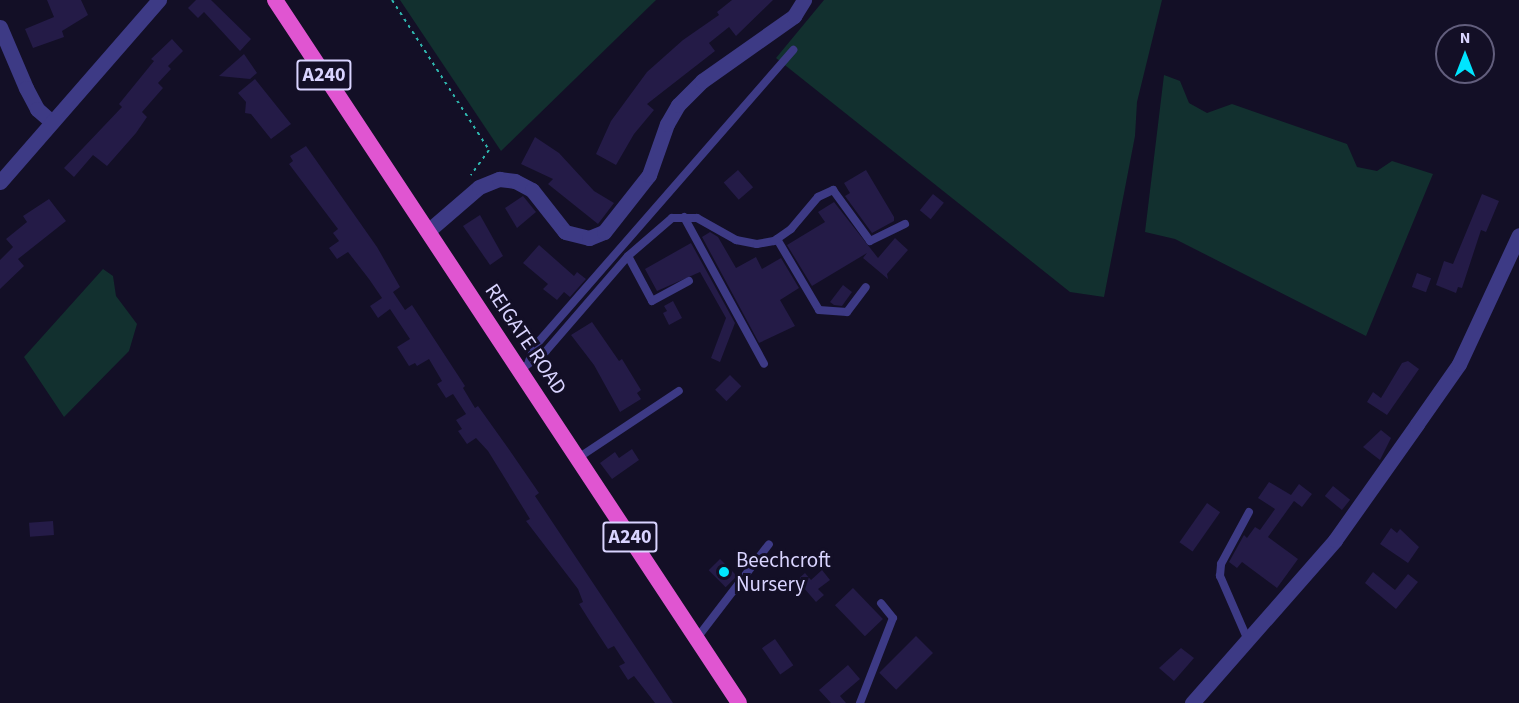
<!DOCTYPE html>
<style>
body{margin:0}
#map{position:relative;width:1519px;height:703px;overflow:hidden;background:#130f26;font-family:"Source Sans 3",sans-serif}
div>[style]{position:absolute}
.green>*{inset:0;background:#12302f}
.building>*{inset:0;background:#241b47;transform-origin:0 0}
.path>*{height:2px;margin-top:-1px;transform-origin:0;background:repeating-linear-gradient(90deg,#2fb8b0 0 3px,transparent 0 7.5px)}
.service>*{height:8px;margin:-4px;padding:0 4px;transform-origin:4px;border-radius:4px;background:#3d3a85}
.minor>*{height:15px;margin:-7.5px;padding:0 7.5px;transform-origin:7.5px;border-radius:7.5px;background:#3d3a85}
.tertiary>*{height:15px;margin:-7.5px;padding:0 7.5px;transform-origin:7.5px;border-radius:7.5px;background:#3d3a85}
.trunk>*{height:16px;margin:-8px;padding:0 8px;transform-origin:8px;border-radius:8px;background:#e055d1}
.dots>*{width:16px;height:16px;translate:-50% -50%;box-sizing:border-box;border:3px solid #130f26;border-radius:50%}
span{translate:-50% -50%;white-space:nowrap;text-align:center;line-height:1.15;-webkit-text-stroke:6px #130f26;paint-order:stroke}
.shield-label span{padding:2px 4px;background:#130f26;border:2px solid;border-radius:4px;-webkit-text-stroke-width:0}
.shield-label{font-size:20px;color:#d9d4ff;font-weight:700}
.street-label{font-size:21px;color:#d9d4ff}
.poi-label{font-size:21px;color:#d9d4ff}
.left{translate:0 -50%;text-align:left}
.north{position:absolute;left:1435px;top:24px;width:60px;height:60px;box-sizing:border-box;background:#130f26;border:2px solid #625e7d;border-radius:50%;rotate:0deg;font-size:16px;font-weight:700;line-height:24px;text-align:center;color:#d9d4ff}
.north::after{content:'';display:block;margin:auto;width:21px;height:27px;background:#00e5ff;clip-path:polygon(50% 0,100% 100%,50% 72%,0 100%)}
</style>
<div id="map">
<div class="green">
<div style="clip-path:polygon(400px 0,656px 0,501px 151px)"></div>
<div style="clip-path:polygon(824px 0,1162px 0,1137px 102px,1135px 136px,1104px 297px,1070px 292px,776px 58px)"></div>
<div style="clip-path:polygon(1164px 75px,1180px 81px,1189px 103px,1207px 113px,1232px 104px,1347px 144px,1357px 167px,1377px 171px,1392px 161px,1433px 174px,1366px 336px,1175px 239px,1145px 232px)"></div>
<div style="clip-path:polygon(103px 269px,113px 276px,116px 296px,137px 324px,129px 351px,64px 417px,24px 357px)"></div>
</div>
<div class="building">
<div style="clip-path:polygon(47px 0,81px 0,88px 15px,62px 31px,64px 37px,33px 48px,25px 29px,54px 17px)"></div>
<div style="clip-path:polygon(196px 0,211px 0,251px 39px,240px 51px,204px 12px,198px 18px,188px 8px)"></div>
<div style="clip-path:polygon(732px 0,773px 0,736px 36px,729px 27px,709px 43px,715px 51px,647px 104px,654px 110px,634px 134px,616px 165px,596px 154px,611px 121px,647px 72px,683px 40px,719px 15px,717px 12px)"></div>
<div style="clip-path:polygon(172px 39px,183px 51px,168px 66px,171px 69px,158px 83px,163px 88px,142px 112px,147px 117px,136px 133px,107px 166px,93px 155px,74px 177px,64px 168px,122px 107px,119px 104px,154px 61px,151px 59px)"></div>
<div style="clip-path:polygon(244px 54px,257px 73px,250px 79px,219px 76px)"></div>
<div style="clip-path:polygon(255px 79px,291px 124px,271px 139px,251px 114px,245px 113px,246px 102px,238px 93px)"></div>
<div style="clip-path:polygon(535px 137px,559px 153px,594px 191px,614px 203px,598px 224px,548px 184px,553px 179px,521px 164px)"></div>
<div style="clip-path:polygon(306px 146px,377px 247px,400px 287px,393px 292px,405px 310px,412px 305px,465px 386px,463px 388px,475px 408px,478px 406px,508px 448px,539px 493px,535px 496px,673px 703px,655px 703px,634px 676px,628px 680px,619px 666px,625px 663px,614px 646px,608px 649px,591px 623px,579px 604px,583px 602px,578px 589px,526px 521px,530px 519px,488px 451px,476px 438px,467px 444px,458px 431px,462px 429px,456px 420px,466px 414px,453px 394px,446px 398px,437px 384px,442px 381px,429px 359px,417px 366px,415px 363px,409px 366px,397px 347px,410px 339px,390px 309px,378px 318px,370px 306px,382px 298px,369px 279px,348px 252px,337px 259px,329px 248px,339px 241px,333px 233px,338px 229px,289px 164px,293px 161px,290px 156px)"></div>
<div style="left:738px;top:170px;width:23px;height:19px;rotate:49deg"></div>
<div style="clip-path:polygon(866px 170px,894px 217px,894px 221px,872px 233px,845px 196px,850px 193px,844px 183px)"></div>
<div style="left:933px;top:194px;width:14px;height:21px;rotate:39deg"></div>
<div style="clip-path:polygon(1482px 194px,1499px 201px,1486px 232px,1481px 230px,1462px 288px,1458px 287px,1456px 293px,1436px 285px,1444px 261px,1453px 264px)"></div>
<div style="clip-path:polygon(523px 196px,536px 212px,517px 228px,505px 208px)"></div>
<div style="clip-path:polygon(49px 199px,66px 221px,18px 259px,24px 266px,0 289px,0 260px,13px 247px,6px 239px,27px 222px,23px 216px)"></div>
<div style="clip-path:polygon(834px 202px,878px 258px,895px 238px,908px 250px,887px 274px,888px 279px,863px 258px,867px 253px,812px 286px,787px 245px,825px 222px,818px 212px)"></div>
<div style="clip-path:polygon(480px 215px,503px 256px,490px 265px,463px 226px)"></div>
<div style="clip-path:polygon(710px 232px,718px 237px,736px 268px,756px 257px,762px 269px,781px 258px,799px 288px,780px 300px,795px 326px,759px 343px,702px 237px)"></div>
<div style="clip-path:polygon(691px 243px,735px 323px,720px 362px,711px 358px,726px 318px,700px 272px,657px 291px,645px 269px)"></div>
<div style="clip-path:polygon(539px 245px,574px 276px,577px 272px,586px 279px,570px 297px,564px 292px,557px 300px,543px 289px,548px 284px,523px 263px)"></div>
<div style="left:1417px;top:273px;width:15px;height:15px;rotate:20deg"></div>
<div style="clip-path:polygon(843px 285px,852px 292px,842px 306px,834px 305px,830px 302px)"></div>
<div style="clip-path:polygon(673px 301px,682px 318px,669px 325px,663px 313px,667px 311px,664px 306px)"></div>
<div style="clip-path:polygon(592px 322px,619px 361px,622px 359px,641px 390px,637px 393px,641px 399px,620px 412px,594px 365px,571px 335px)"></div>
<div style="clip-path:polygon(1408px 361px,1419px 369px,1387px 415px,1367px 402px,1373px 392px,1381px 398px,1402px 363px)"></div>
<div style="left:730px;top:375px;width:16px;height:21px;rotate:45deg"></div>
<div style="clip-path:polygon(1381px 430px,1391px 438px,1380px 460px,1363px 447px)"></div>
<div style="clip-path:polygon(632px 449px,639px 460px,612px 479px,600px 463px,615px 452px,619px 458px)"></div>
<div style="clip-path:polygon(1269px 482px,1291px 495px,1299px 484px,1312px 494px,1302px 507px,1294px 501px,1268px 537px,1298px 559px,1277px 588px,1242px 562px,1237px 568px,1229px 562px,1244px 535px,1247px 538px,1255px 527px,1260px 530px,1275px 509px,1258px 498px)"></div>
<div style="left:1333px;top:486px;width:22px;height:13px;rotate:39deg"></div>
<div style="left:1207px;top:503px;width:16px;height:48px;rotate:35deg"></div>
<div style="left:53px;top:521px;width:14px;height:24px;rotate:86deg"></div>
<div style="clip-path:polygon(1391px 528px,1397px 533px,1400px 529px,1419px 547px,1408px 563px,1380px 544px)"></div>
<div style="left:720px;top:559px;width:24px;height:16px;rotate:45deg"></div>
<div style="clip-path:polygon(822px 570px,830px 580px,818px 589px,824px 595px,816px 602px,797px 580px,805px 573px,811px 580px)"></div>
<div style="clip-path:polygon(1373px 572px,1395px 590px,1408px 574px,1418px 582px,1396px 609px,1365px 583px)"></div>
<div style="left:853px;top:588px;width:43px;height:25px;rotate:46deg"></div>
<div style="left:916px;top:636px;width:24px;height:52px;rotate:45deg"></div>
<div style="left:775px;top:639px;width:32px;height:16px;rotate:55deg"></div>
<div style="clip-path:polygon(1181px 648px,1194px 658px,1174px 681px,1159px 668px)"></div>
<div style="clip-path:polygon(848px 665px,860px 679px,840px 696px,846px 703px,831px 703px,819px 690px)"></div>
</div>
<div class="path">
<div style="left:392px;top:0;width:179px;rotate:57.1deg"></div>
<div style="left:489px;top:150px;width:31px;rotate:126deg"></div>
</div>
<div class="service">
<div style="left:684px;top:217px;width:167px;rotate:61.4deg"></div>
<div style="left:777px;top:239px;width:82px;rotate:59.4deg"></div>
<div style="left:819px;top:310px;width:28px;rotate:4deg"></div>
<div style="left:847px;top:312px;width:31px;rotate:-53deg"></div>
<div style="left:628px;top:256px;width:51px;rotate:61.9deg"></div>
<div style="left:652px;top:301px;width:42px;rotate:-28.4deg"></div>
<div style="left:529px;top:361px;width:16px;rotate:-68deg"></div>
<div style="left:535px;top:346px;width:393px;rotate:-48.9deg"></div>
<div style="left:520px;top:370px;width:32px;rotate:-36deg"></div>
<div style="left:546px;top:351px;width:125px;rotate:-49.2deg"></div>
<div style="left:628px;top:256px;width:58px;rotate:-40.8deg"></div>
<div style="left:672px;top:218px;width:25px"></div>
<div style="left:697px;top:218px;width:45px;rotate:29.4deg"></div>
<div style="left:736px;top:240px;width:21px;rotate:11deg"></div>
<div style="left:757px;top:244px;width:17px;rotate:-10deg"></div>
<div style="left:774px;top:241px;width:21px;rotate:-35deg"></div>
<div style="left:791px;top:229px;width:42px;rotate:-49.8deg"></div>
<div style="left:818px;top:197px;width:17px;rotate:-25deg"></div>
<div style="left:833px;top:190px;width:63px;rotate:54deg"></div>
<div style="left:870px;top:241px;width:39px;rotate:-26deg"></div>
<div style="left:578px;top:458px;width:121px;rotate:-33.6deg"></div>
<div style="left:697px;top:638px;width:118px;rotate:-52.5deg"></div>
<div style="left:1247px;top:638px;width:68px;rotate:-113.5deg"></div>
<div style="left:1220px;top:576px;width:12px;rotate:-85deg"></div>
<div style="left:1221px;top:564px;width:59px;rotate:-61.7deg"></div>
<div style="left:860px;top:703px;width:91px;rotate:-68.8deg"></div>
<div style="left:893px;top:618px;width:19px;rotate:-129deg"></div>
</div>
<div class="minor">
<div style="left:0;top:27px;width:66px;rotate:66.9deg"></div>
<div style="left:26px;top:88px;width:24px;rotate:62deg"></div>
<div style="left:37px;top:109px;width:18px;rotate:41deg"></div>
<div style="left:428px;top:231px;width:67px;rotate:-40.8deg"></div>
<div style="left:479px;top:187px;width:22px;rotate:-22deg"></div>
<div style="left:499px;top:179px;width:16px;rotate:7deg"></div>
<div style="left:515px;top:181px;width:19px;rotate:28deg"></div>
<div style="left:532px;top:190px;width:53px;rotate:51.8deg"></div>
<div style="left:565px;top:232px;width:25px;rotate:14deg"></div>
<div style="left:589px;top:238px;width:16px;rotate:-22deg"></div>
<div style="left:604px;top:232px;width:73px;rotate:-51.7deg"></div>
<div style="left:649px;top:175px;width:54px;rotate:-70.6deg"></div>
<div style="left:667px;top:124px;width:22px;rotate:-60deg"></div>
<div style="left:678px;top:105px;width:34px;rotate:-45deg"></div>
<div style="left:702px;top:81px;width:113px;rotate:-35.2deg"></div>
<div style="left:794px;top:16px;width:19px;rotate:-58deg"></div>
<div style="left:1192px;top:703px;width:217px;rotate:-48.7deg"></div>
<div style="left:1335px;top:540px;width:142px;rotate:-54.7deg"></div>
<div style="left:1417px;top:424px;width:73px;rotate:-55deg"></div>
<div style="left:1459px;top:364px;width:142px;rotate:-65.1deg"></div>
</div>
<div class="tertiary">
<div style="left:0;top:182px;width:242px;rotate:-48.9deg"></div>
</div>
<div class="trunk">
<div style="left:275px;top:0;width:842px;rotate:56.57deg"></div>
</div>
<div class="dots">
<div style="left:724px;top:572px;background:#00e5ff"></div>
</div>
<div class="shield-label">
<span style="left:324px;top:75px">A240</span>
<span style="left:630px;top:537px">A240</span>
</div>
<div class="street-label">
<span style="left:526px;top:339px;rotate:56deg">REIGATE ROAD</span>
</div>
<div class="poi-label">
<span class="left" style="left:736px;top:572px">Beechcroft<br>Nursery</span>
</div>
<div class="north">N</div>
</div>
